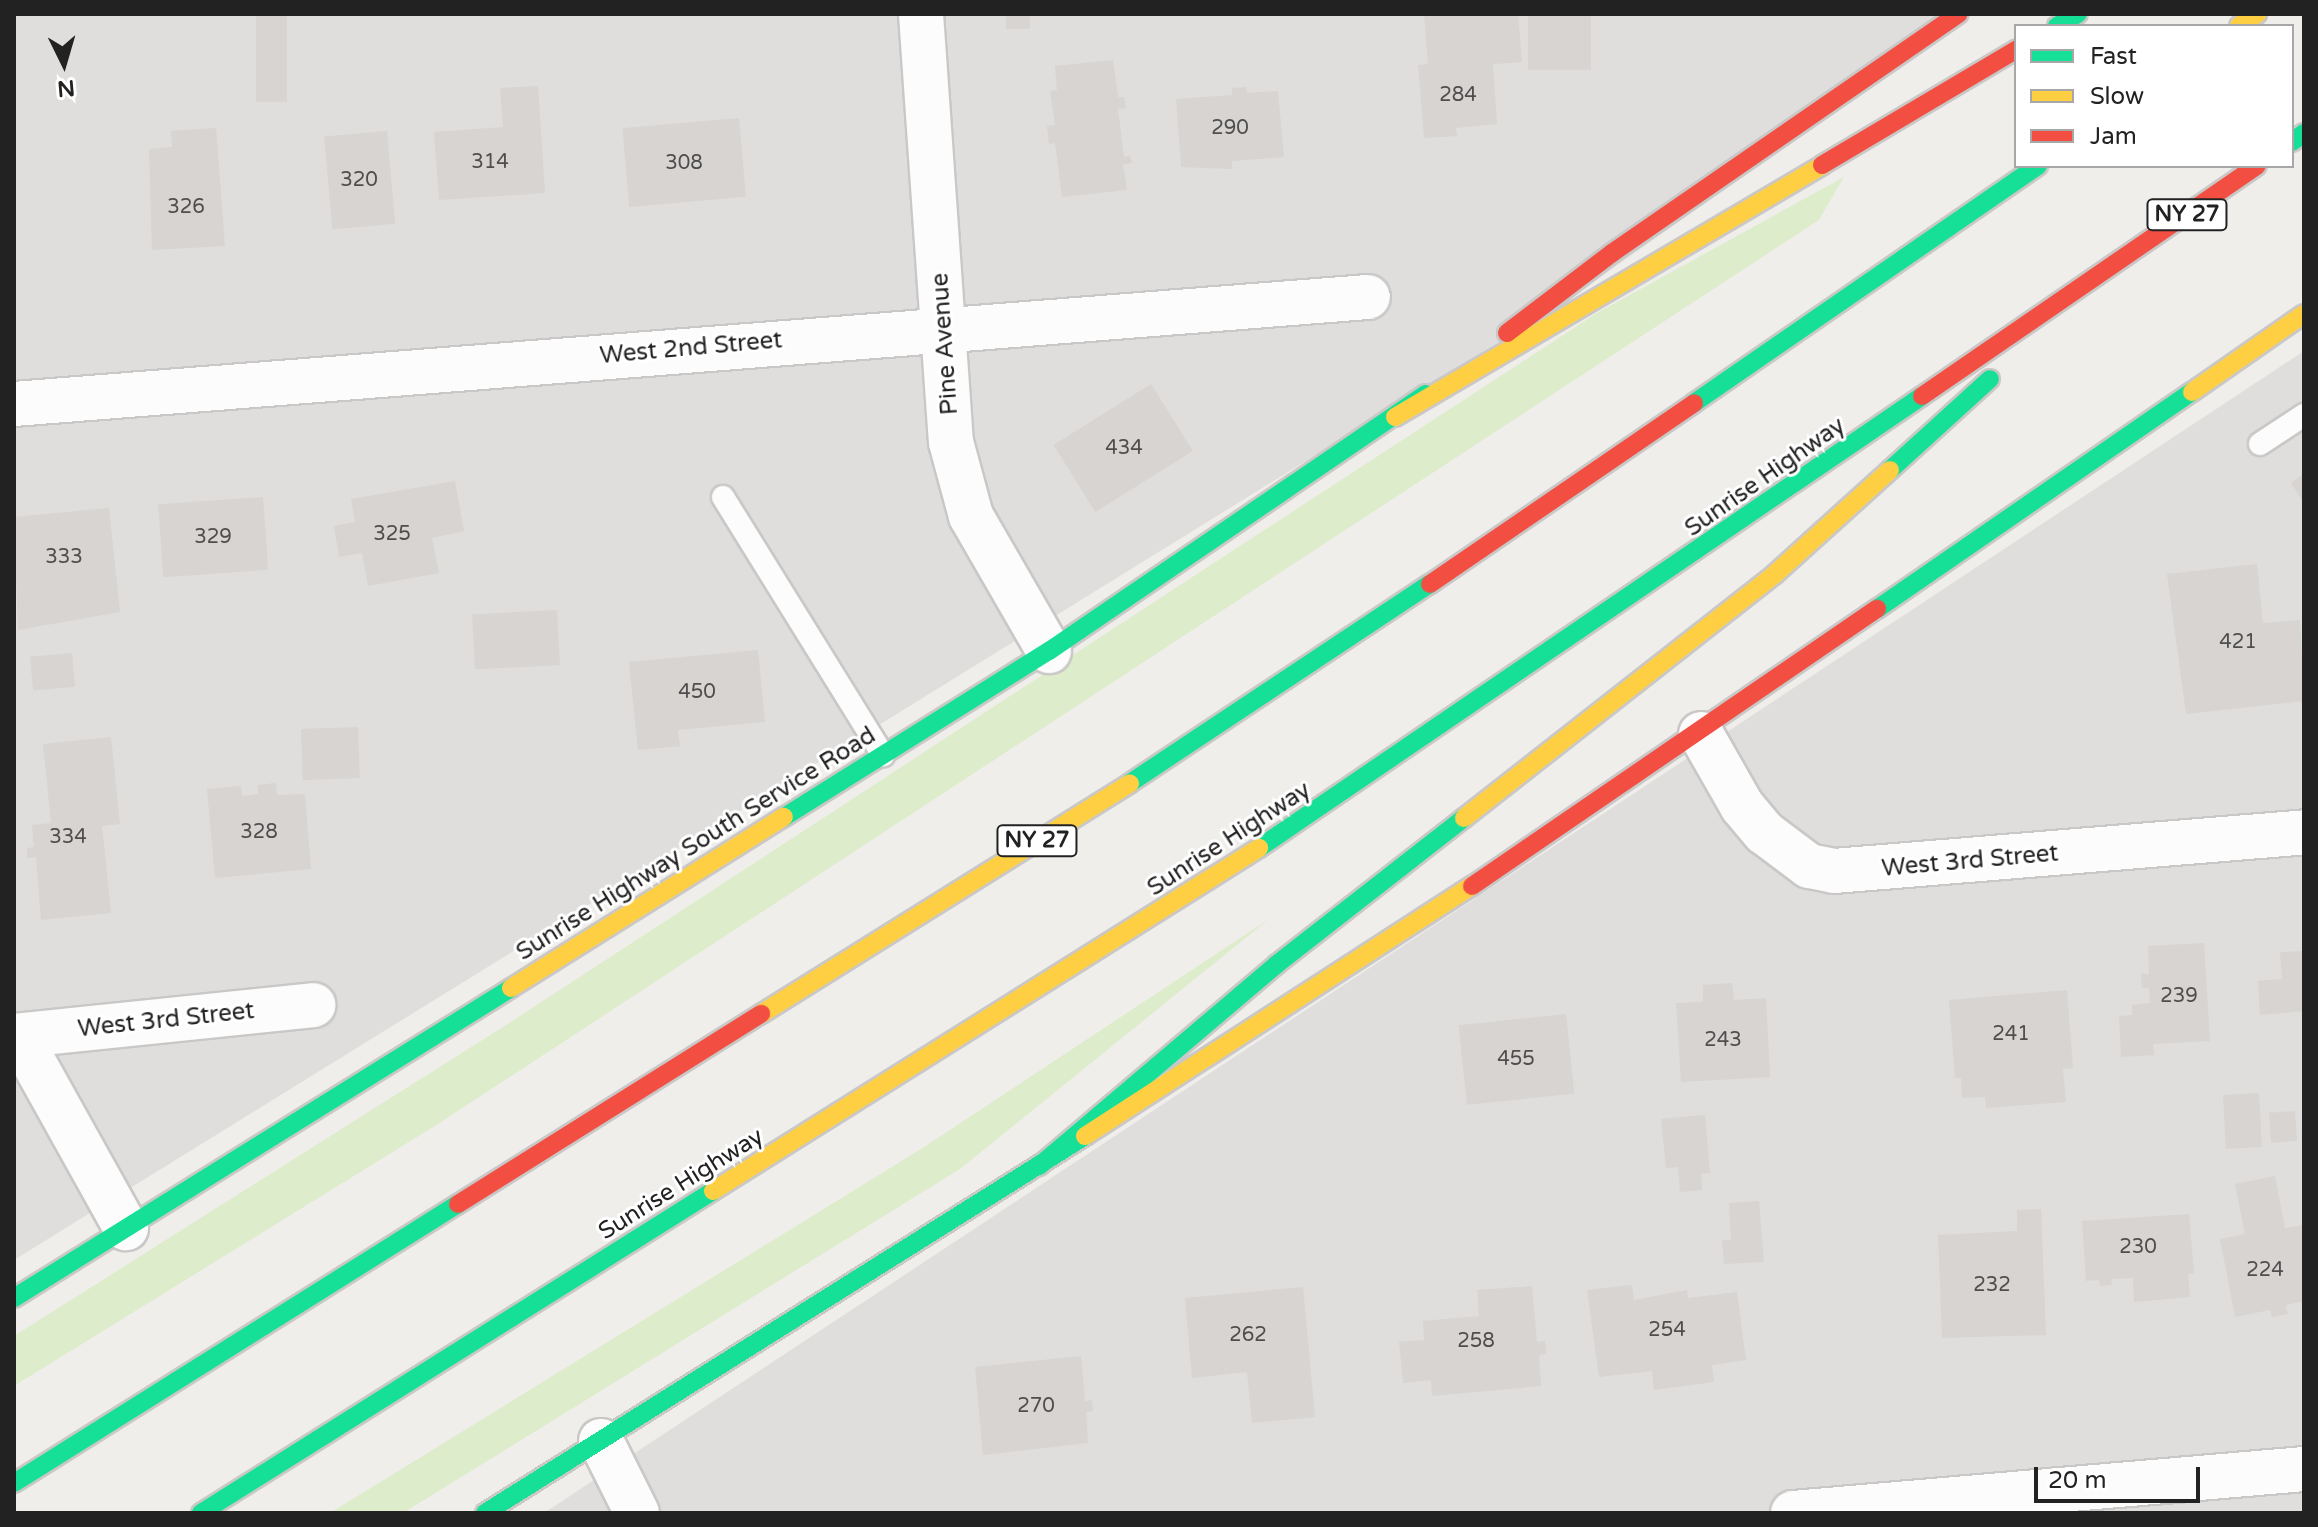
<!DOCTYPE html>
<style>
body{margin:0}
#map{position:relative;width:2318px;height:1527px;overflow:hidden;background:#f0eeeb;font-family:"Varela Round",sans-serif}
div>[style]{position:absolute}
.residential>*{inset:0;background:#dfdedc}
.grass>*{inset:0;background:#ddeccb}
.building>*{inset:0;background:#d7d4d2;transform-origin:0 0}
.roads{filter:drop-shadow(2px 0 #c9c8c7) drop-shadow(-2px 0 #c9c8c7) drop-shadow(0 2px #c9c8c7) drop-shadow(0 -2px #c9c8c7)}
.lane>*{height:22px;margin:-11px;padding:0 11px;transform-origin:11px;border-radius:11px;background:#fdfcfc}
.street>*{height:44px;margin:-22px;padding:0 22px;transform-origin:22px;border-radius:22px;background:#fdfcfc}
.fast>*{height:18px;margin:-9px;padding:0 9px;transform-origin:9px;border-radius:9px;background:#16e098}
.slow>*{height:18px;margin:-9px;padding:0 9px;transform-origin:9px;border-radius:9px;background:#ffcf43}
.jam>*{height:18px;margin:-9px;padding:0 9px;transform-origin:9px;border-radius:9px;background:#f24e42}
span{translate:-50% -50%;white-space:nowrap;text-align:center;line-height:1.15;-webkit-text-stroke:6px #fff;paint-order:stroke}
.number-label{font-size:20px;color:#4f4e4e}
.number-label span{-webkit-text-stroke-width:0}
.shield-label span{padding:2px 6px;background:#fff;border:2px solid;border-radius:6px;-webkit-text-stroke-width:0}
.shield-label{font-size:22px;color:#222;font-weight:700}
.street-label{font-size:24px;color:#222}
.frame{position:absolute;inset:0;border:16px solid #222;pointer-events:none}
.legend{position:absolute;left:2014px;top:24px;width:280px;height:144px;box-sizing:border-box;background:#fff;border:2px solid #a7a7a7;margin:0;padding:10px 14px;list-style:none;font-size:24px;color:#222}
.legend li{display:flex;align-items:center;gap:16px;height:40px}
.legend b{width:40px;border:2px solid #a7a7a7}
.north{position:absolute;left:24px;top:24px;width:80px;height:80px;-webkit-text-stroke:6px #fff;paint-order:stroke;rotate:175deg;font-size:22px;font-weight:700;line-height:32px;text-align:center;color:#222}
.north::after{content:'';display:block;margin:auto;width:28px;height:36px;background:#222;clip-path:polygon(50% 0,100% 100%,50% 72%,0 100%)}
.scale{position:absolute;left:2034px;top:1467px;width:166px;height:36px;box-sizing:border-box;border:4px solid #222;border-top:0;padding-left:10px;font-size:24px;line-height:28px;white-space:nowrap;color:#222;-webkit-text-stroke:6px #fff;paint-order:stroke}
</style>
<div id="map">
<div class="residential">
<div style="clip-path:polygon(14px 14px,1974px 14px,1579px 292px,14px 1260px)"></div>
<div style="clip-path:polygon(2304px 351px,2304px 1513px,544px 1513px)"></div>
</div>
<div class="grass">
<div style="clip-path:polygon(1844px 177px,1819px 220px,438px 1124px,14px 1386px,14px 1336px,506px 1025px,1597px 313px)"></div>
<div style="clip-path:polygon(1269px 919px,960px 1169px,403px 1513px,330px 1513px,921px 1149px)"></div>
</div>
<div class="building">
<div style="left:256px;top:14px;width:31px;height:88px"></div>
<div style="left:1006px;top:14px;width:24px;height:15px"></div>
<div style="clip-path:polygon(1424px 14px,1518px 14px,1522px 62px,1493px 64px,1497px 124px,1456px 128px,1457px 136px,1424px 138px,1418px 65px,1428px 64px)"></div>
<div style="left:1528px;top:14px;width:63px;height:56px"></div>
<div style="clip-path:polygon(1113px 60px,1118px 97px,1124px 97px,1126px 108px,1118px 109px,1124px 157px,1130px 156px,1132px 163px,1123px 164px,1127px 190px,1062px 197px,1055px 143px,1049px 144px,1047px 126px,1055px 125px,1050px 91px,1057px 90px,1055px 66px)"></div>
<div style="clip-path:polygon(538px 86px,545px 193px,439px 200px,434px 132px,503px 127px,500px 88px)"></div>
<div style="clip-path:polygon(1246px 87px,1247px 93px,1278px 91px,1284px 157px,1232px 161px,1232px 169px,1181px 167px,1176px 99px,1232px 95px,1232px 88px)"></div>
<div style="left:739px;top:118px;width:79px;height:117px;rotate:85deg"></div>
<div style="clip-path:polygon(216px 128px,225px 246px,152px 250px,149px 149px,172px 147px,171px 131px)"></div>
<div style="left:387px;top:131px;width:93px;height:63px;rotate:85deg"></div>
<div style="left:1151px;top:384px;width:79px;height:115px;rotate:58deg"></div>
<div style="clip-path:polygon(2304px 473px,2304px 503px,2291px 483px)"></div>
<div style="clip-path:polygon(455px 481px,464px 531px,432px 538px,439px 573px,368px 586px,362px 553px,339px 557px,334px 526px,355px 522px,351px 499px)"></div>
<div style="left:263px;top:497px;width:73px;height:105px;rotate:86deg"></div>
<div style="clip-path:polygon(109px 508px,120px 612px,18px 630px,14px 517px)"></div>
<div style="clip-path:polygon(2257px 564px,2263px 623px,2300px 620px,2304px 701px,2186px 714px,2167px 574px)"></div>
<div style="left:557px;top:610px;width:55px;height:85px;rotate:87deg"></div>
<div style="clip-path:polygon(758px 650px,765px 722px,678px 730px,680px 746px,638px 750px,629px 662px)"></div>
<div style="left:72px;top:653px;width:34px;height:42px;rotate:85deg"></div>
<div style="left:358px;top:727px;width:51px;height:57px;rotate:88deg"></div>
<div style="clip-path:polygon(111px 737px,120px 824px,102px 826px,111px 913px,41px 920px,36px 857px,27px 858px,27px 848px,34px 847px,32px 825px,51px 823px,43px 744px)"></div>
<div style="clip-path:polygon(276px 783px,277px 795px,305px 794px,311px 869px,215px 878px,207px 789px,241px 786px,242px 796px,258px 794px,258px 785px)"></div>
<div style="clip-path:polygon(2204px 943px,2210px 1041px,2153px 1044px,2154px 1055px,2121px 1057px,2119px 1016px,2132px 1015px,2132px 1005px,2150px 1003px,2149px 988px,2142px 988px,2141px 974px,2149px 974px,2148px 946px)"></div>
<div style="clip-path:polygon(2304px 951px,2304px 1011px,2260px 1015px,2258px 981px,2282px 979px,2280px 952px)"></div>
<div style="clip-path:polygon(1732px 983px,1734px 1000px,1766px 998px,1770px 1077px,1681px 1082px,1676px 1003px,1703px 1002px,1703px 985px)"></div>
<div style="clip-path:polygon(2067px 990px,2073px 1068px,2063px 1069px,2066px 1102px,1986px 1108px,1985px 1097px,1962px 1098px,1961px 1078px,1955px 1078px,1949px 1000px)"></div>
<div style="left:1566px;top:1014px;width:80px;height:108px;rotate:84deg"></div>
<div style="left:2259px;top:1093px;width:54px;height:36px;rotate:87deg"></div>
<div style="left:2295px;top:1111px;width:30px;height:26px;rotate:86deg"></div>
<div style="clip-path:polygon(1705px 1115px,1710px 1173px,1701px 1174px,1702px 1190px,1680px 1192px,1678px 1167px,1666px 1168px,1661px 1119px)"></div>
<div style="clip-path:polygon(2275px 1176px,2285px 1228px,2303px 1225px,2304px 1301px,2286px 1305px,2288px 1314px,2272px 1317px,2270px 1310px,2235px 1317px,2220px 1239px,2245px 1234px,2235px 1184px)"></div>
<div style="clip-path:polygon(1759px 1201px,1764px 1262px,1724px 1264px,1722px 1240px,1731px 1240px,1729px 1203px)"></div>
<div style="clip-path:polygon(2041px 1209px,2046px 1335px,1942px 1338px,1938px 1235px,2017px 1231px,2017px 1210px)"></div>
<div style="clip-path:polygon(2189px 1214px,2194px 1273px,2188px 1274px,2190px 1297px,2134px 1302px,2133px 1278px,2111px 1279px,2112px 1285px,2100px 1286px,2099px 1280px,2086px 1281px,2082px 1221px)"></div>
<div style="clip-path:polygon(1632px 1285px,1634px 1300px,1687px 1290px,1688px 1298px,1737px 1292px,1746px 1360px,1712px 1365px,1714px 1382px,1654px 1390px,1652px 1371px,1599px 1377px,1587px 1290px)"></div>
<div style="clip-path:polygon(1532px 1286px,1537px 1342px,1545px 1341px,1546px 1354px,1539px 1355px,1541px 1386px,1432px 1396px,1431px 1380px,1403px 1383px,1399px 1342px,1424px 1340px,1423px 1321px,1479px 1316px,1477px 1290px)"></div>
<div style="clip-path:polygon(1303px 1287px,1315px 1417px,1252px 1423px,1247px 1372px,1192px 1378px,1185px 1298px)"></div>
<div style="clip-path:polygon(1081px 1356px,1085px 1401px,1092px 1400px,1093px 1411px,1086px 1412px,1088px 1443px,983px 1455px,975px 1367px)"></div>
</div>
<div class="roads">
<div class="lane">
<div style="left:2260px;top:444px;width:53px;rotate:-33.4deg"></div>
<div style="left:723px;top:497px;width:304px;rotate:58.2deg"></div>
</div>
<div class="street">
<div style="left:921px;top:14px;width:429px;rotate:86deg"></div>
<div style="left:951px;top:442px;width:77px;rotate:74.9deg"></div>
<div style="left:971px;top:516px;width:156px;rotate:60deg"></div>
<div style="left:14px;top:404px;width:1358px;rotate:-4.52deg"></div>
<div style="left:1701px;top:734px;width:83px;rotate:60.3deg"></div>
<div style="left:1742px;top:806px;width:35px;rotate:50deg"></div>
<div style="left:1765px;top:833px;width:55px;rotate:36.9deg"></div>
<div style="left:1809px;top:866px;width:25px;rotate:11deg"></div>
<div style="left:1834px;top:871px;width:472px;rotate:-4.7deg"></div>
<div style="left:14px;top:1036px;width:301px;rotate:-5.9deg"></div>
<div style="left:19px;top:1036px;width:220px;rotate:60.9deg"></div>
<div style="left:601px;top:1441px;width:80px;rotate:63.4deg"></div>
<div style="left:1793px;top:1513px;width:513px;rotate:-4.92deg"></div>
</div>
<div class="fast">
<div style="left:2057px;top:26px;width:24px;rotate:-30deg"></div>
<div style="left:2292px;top:142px;width:15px;rotate:-37deg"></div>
<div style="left:1694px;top:403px;width:418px;rotate:-34.6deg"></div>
<div style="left:1890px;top:470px;width:135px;rotate:-42.3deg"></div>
<div style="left:1877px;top:609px;width:383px;rotate:-34.6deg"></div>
<div style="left:1130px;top:783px;width:360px;rotate:-33.6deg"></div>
<div style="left:784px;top:817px;width:313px;rotate:-32.1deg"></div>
<div style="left:1049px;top:651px;width:456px;rotate:-34.3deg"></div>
<div style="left:1259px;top:848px;width:802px;rotate:-34.28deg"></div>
<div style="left:1039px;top:1166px;width:312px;rotate:-40.3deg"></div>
<div style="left:1277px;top:964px;width:237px;rotate:-38deg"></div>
<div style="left:14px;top:1298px;width:586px;rotate:-31.95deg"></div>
<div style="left:14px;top:1483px;width:524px;rotate:-32.14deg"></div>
<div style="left:201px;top:1513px;width:605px;rotate:-32.17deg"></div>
<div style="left:485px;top:1513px;width:709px;rotate:-32.14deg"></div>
</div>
<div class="slow">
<div style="left:2239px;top:26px;width:22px;rotate:-34deg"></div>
<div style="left:2192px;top:392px;width:136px;rotate:-34.9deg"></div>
<div style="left:1395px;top:417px;width:496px;rotate:-30.5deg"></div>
<div style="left:1464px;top:818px;width:395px;rotate:-38.1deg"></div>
<div style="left:1775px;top:574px;width:155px;rotate:-42.1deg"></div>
<div style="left:511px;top:988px;width:322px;rotate:-32.1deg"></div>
<div style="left:761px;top:1014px;width:435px;rotate:-32deg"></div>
<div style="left:1085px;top:1136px;width:461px;rotate:-32.9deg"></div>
<div style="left:713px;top:1191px;width:645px;rotate:-32.14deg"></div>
</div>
<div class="jam">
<div style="left:1822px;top:165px;width:226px;rotate:-30.7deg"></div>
<div style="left:1507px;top:333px;width:132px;rotate:-37.3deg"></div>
<div style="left:1612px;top:253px;width:421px;rotate:-34.6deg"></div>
<div style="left:1922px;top:396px;width:406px;rotate:-34.5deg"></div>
<div style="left:1430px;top:584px;width:320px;rotate:-34.4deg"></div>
<div style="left:1472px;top:886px;width:491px;rotate:-34.4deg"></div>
<div style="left:458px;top:1204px;width:358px;rotate:-32.1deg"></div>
</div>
</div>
<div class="number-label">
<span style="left:1458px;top:95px">284</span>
<span style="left:1230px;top:128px">290</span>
<span style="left:490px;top:162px">314</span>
<span style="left:684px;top:163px">308</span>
<span style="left:359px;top:180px">320</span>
<span style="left:186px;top:207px">326</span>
<span style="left:1124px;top:448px">434</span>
<span style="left:392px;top:534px">325</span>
<span style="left:213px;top:537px">329</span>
<span style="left:64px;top:557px">333</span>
<span style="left:2238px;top:642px">421</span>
<span style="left:697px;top:692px">450</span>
<span style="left:259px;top:832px">328</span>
<span style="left:68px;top:837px">334</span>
<span style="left:2179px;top:996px">239</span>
<span style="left:2011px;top:1034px">241</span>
<span style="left:1723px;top:1040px">243</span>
<span style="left:1516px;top:1059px">455</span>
<span style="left:2138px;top:1247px">230</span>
<span style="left:2265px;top:1270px">224</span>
<span style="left:1992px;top:1285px">232</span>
<span style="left:1667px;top:1330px">254</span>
<span style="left:1248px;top:1335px">262</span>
<span style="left:1476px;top:1341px">258</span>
<span style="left:1036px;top:1406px">270</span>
</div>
<div class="shield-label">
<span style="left:2187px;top:215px">NY 27</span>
<span style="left:1037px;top:841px">NY 27</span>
</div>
<div class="street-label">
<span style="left:945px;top:344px;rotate:-94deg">Pine Avenue</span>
<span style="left:691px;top:348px;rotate:-5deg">West 2nd Street</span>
<span style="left:1765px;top:477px;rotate:-35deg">Sunrise Highway</span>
<span style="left:1229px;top:839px;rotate:-33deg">Sunrise Highway</span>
<span style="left:696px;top:844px;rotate:-32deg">Sunrise Highway South Service Road</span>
<span style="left:1970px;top:861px;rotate:-5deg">West 3rd Street</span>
<span style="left:166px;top:1020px;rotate:-6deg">West 3rd Street</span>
<span style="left:681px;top:1184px;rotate:-32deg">Sunrise Highway</span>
</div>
<div class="frame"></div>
<ul class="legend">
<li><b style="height:10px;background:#16e098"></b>Fast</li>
<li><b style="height:10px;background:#ffcf43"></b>Slow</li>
<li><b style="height:10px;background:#f24e42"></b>Jam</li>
</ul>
<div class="north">N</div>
<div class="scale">20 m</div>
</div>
